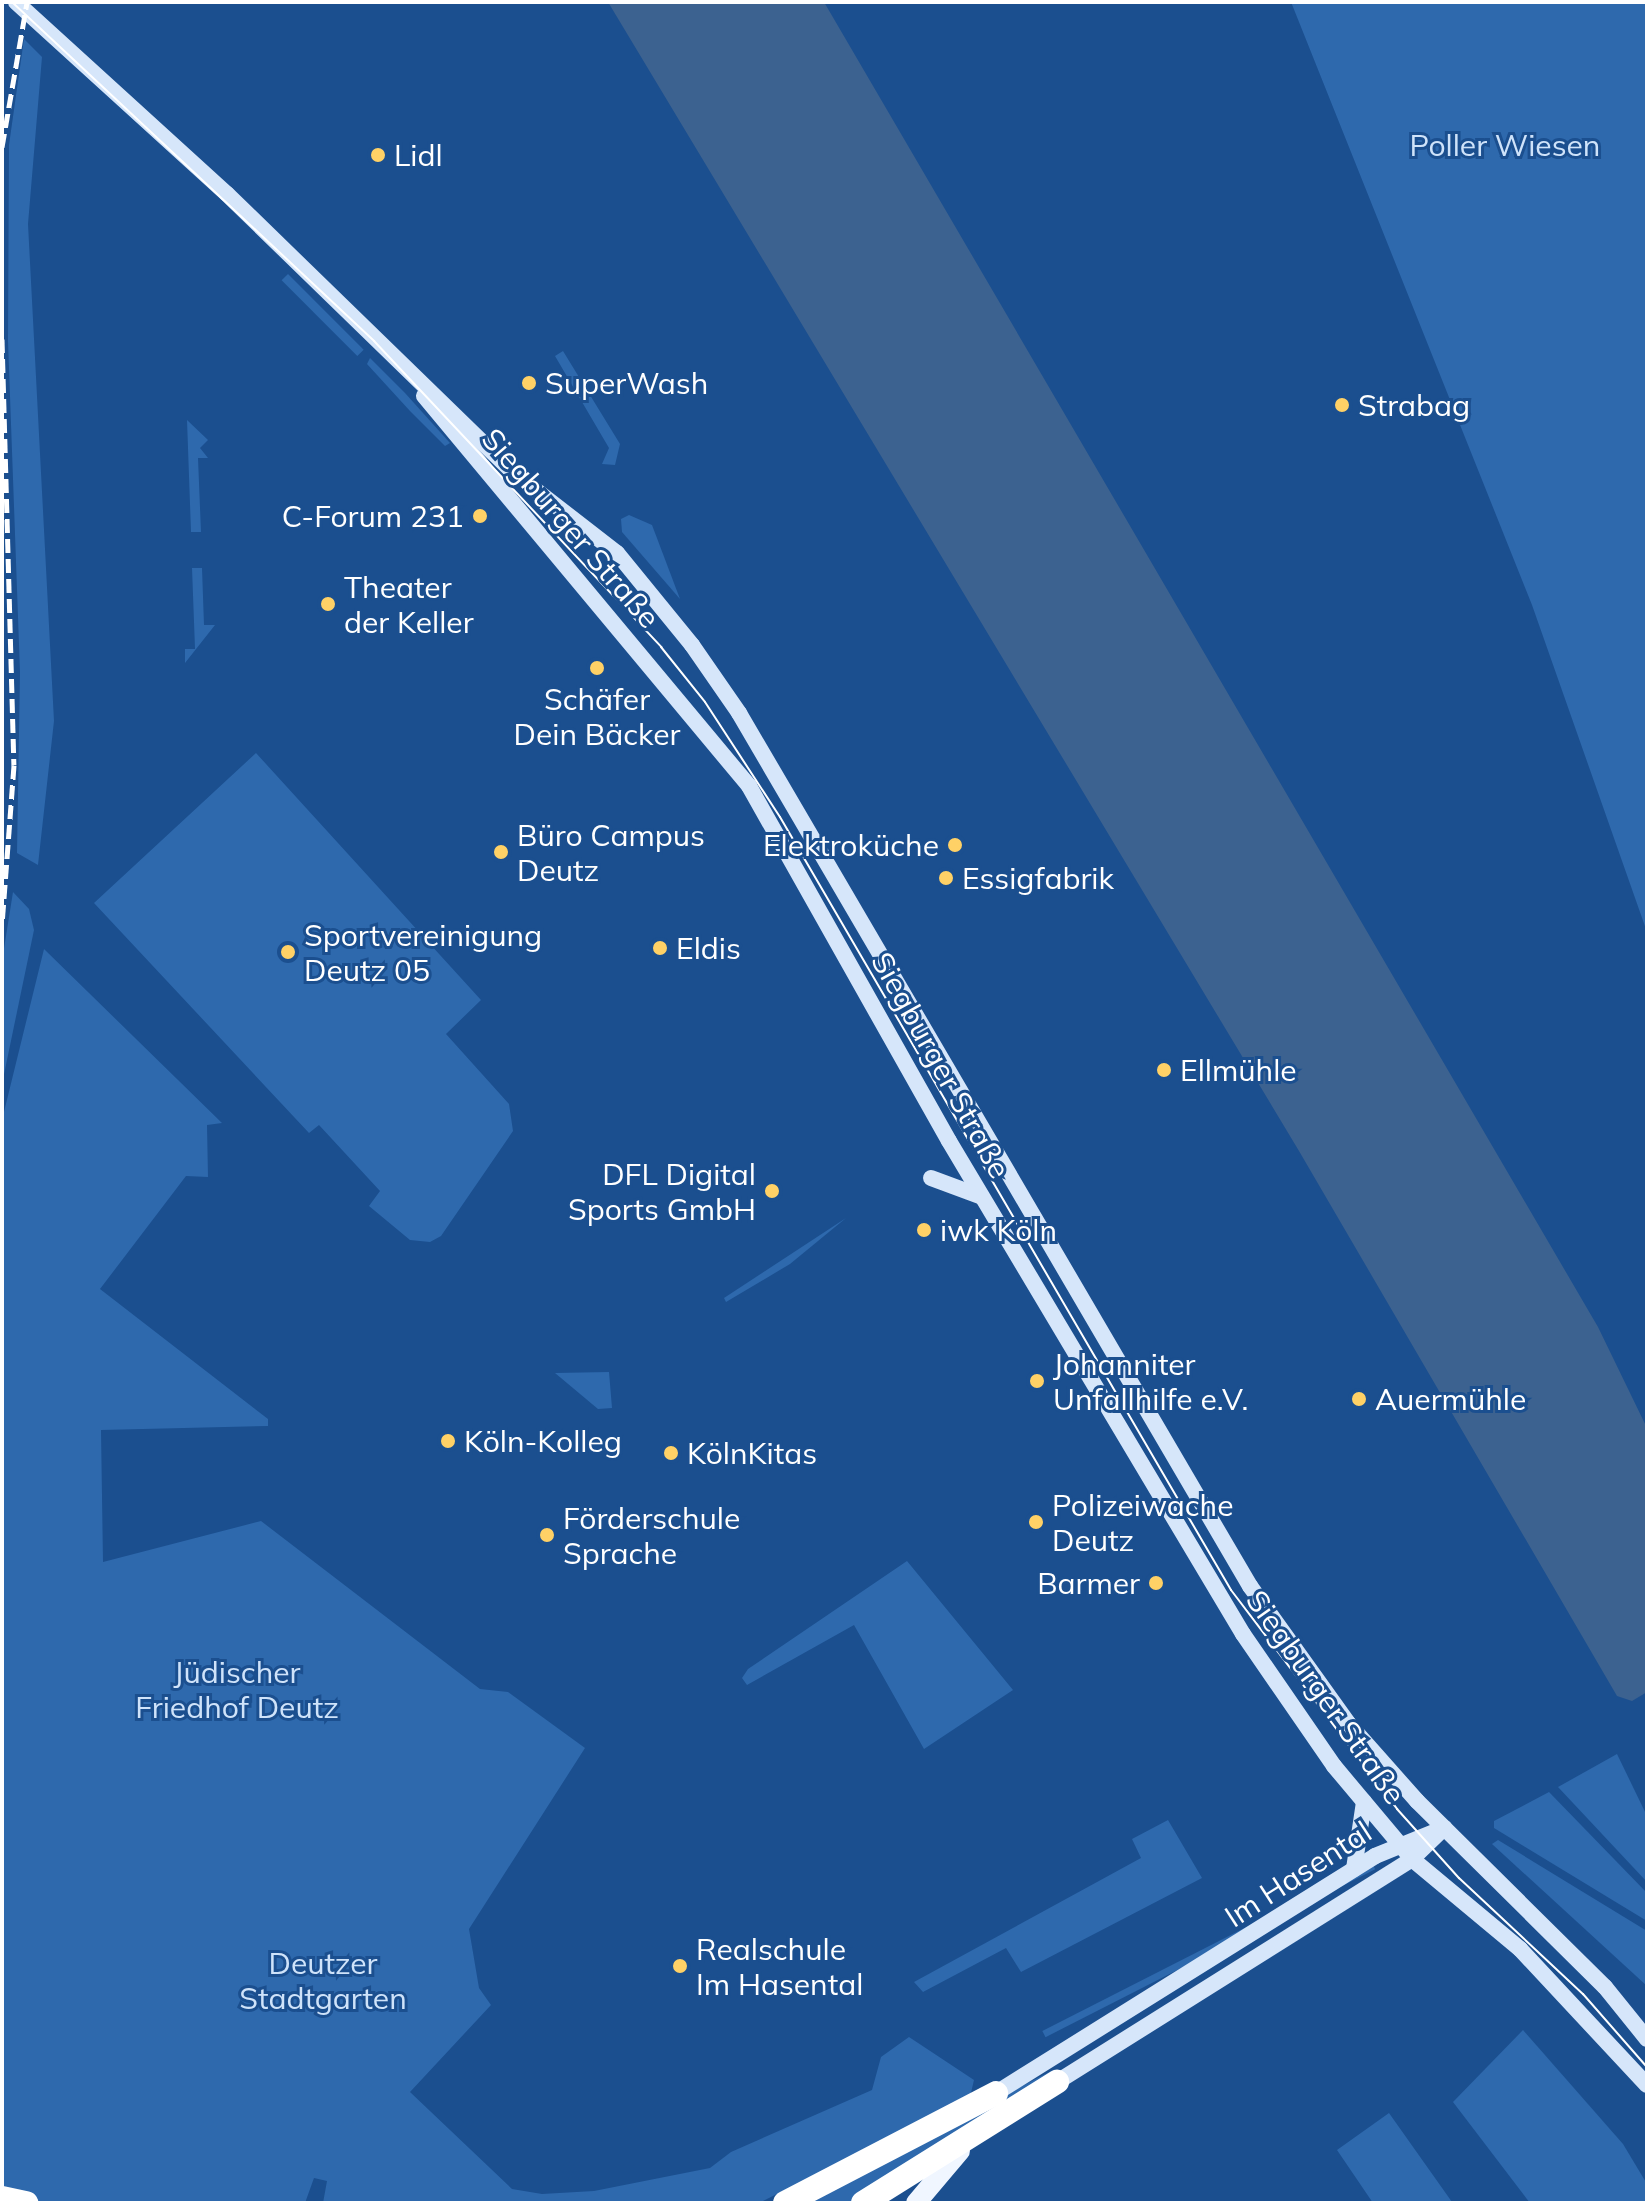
<!DOCTYPE html>
<meta charset="utf-8">
<style>
body{margin:0}
#map{position:relative;width:1649px;height:2205px;overflow:hidden;background:#1b4f8f;font-family:Mulish,sans-serif}
div>[style]{position:absolute}
.green>*{inset:0;background:#2e69ad;transform-origin:0 0}
.water>*{inset:0;background:#3c6290}
.secondary>*{height:16px;margin:-8px;padding:0 8px;transform-origin:8px;border-radius:8px;background:#d6e6fa}
.primary>*{height:20px;margin:-10px;padding:0 10px;transform-origin:10px;border-radius:10px;background:#f0f6ff}
.highway>*{height:24px;margin:-12px;padding:0 12px;transform-origin:12px;border-radius:12px;background:#fff}
.tram>*{height:2px;margin:-1px;padding:0 1px;transform-origin:1px;border-radius:1px;background:#fff}
.rail>*{height:5px;margin-top:-2.5px;transform-origin:0;background:repeating-linear-gradient(90deg,#fff 0 14px,transparent 0 20px)}
.dots>*{width:22px;height:22px;translate:-50% -50%;box-sizing:border-box;border:4px solid #1b4f8f;border-radius:50%}
span{translate:-50% -50%;white-space:nowrap;text-align:center;line-height:1.15;-webkit-text-stroke:6px #1b4f8f;paint-order:stroke}
.park-label{font-size:30px;color:#cfe3fa}
.poi-label{font-size:30px;color:#fff}
.left{translate:0 -50%;text-align:left}
.right{translate:-100% -50%;text-align:right}
.street-label{font-size:30px;color:#fff}
.frame{position:absolute;inset:0;border:4px solid #fff;pointer-events:none}
</style>
<div id="map">
<div class="green">
<div style="clip-path:polygon(1291px 2px,1647px 2px,1647px 932px,1532px 605px)"></div>
<div style="clip-path:polygon(24px 39px,42px 57px,28px 224px,54px 721px,38px 865px,17px 853px,20px 672px,8px 341px,9px 145px)"></div>
<div style="left:288px;top:274px;width:107px;height:9px;rotate:45deg"></div>
<div style="clip-path:polygon(563px 351px,620px 444px,615px 465px,602px 464px,609px 448px,555px 356px)"></div>
<div style="clip-path:polygon(370px 358px,405px 393px,450px 443px,445px 446px,410px 411px,367px 364px)"></div>
<div style="clip-path:polygon(187px 420px,208px 440px,200px 448px,208px 458px,198px 458px,201px 532px,191px 532px)"></div>
<div style="clip-path:polygon(629px 515px,652px 525px,680px 599px,622px 532px,621px 519px)"></div>
<div style="clip-path:polygon(192px 568px,202px 568px,204px 625px,215px 625px,185px 663px,185px 649px,195px 649px)"></div>
<div style="clip-path:polygon(256px 753px,481px 1000px,446px 1034px,509px 1104px,513px 1131px,441px 1236px,430px 1242px,410px 1240px,369px 1206px,380px 1191px,319px 1125px,309px 1133px,94px 903px)"></div>
<div style="clip-path:polygon(13px 892px,29px 909px,34px 930px,2px 1084px,2px 961px)"></div>
<div style="clip-path:polygon(44px 949px,222px 1123px,207px 1125px,208px 1177px,186px 1176px,100px 1289px,268px 1419px,268px 1426px,101px 1430px,103px 1562px,261px 1521px,480px 1689px,508px 1692px,585px 1748px,469px 1929px,479px 1988px,491px 2005px,410px 2092px,512px 2189px,542px 2194px,594px 2191px,710px 2168px,731px 2152px,872px 2090px,881px 2057px,909px 2037px,974px 2080px,970px 2097px,759px 2203px,323px 2203px,327px 2181px,314px 2178px,305px 2203px,50px 2203px,2px 2194px,2px 1120px)"></div>
<div style="clip-path:polygon(846px 1218px,790px 1264px,726px 1302px,724px 1298px)"></div>
<div style="clip-path:polygon(609px 1372px,612px 1408px,598px 1409px,555px 1373px)"></div>
<div style="clip-path:polygon(907px 1561px,1013px 1690px,924px 1749px,854px 1625px,747px 1685px,742px 1678px,748px 1669px)"></div>
<div style="clip-path:polygon(1617px 1754px,1647px 1816px,1647px 1882px,1558px 1787px)"></div>
<div style="clip-path:polygon(1549px 1792px,1647px 1893px,1647px 1921px,1494px 1828px,1494px 1821px)"></div>
<div style="clip-path:polygon(1168px 1820px,1202px 1878px,1021px 1972px,1006px 1948px,923px 1992px,914px 1982px,1141px 1858px,1132px 1839px)"></div>
<div style="clip-path:polygon(1498px 1840px,1647px 1931px,1647px 1986px,1492px 1844px)"></div>
<div style="left:1372px;top:1863px;width:7px;height:370px;rotate:63deg"></div>
<div style="clip-path:polygon(1523px 2030px,1623px 2144px,1647px 2184px,1647px 2203px,1530px 2203px,1453px 2102px)"></div>
<div style="clip-path:polygon(1053px 2070px,1056px 2074px,853px 2203px,798px 2203px)"></div>
<div style="clip-path:polygon(1389px 2113px,1452px 2202px,1468px 2203px,1373px 2203px,1337px 2150px)"></div>
</div>
<div class="water">
<div style="clip-path:polygon(608px 2px,824px 2px,1598px 1327px,1647px 1428px,1647px 1692px,1632px 1701px,1617px 1696px,1299px 1151px)"></div>
</div>
<div class="secondary">
<div style="left:16px;top:2px;width:285px;rotate:42.3deg"></div>
<div style="left:227px;top:194px;width:402px;rotate:44.2deg"></div>
<div style="left:515px;top:474px;width:129px;rotate:37.8deg"></div>
<div style="left:617px;top:553px;width:119px;rotate:50.8deg"></div>
<div style="left:692px;top:645px;width:83px;rotate:55.3deg"></div>
<div style="left:739px;top:713px;width:1012px;rotate:59.66deg"></div>
<div style="left:1250px;top:1586px;width:168px;rotate:54.4deg"></div>
<div style="left:1348px;top:1723px;width:104px;rotate:48.5deg"></div>
<div style="left:1417px;top:1801px;width:264px;rotate:44.7deg"></div>
<div style="left:1605px;top:1987px;width:67px;rotate:51.1deg"></div>
<div style="left:424px;top:396px;width:508px;rotate:50.19deg"></div>
<div style="left:749px;top:786px;width:407px;rotate:60.6deg"></div>
<div style="left:949px;top:1141px;width:574px;rotate:59.19deg"></div>
<div style="left:1243px;top:1634px;width:160px;rotate:55.4deg"></div>
<div style="left:1334px;top:1766px;width:121px;rotate:50deg"></div>
<div style="left:1412px;top:1859px;width:141px;rotate:39.8deg"></div>
<div style="left:1520px;top:1949px;width:186px;rotate:47deg"></div>
<div style="left:931px;top:1178px;width:54px;rotate:20.4deg"></div>
<div style="left:1354px;top:1869px;width:68px;rotate:-81.5deg"></div>
<div style="left:1057px;top:2082px;width:419px;rotate:-32.1deg"></div>
<div style="left:1412px;top:1859px;width:45px;rotate:-44.1deg"></div>
<div style="left:996px;top:2093px;width:447px;rotate:-32deg"></div>
<div style="left:1375px;top:1856px;width:74px;rotate:-22.1deg"></div>
</div>
<div class="primary">
<div style="left:916px;top:2203px;width:68px;rotate:-49.8deg"></div>
</div>
<div class="highway">
<div style="left:2px;top:2198px;width:25px;rotate:12deg"></div>
<div style="left:785px;top:2203px;width:238px;rotate:-27.5deg"></div>
<div style="left:863px;top:2203px;width:229px;rotate:-32deg"></div>
</div>
<div class="tram">
<div style="left:12px;top:2px;width:496px;rotate:43.1deg"></div>
<div style="left:374px;top:341px;width:420px;rotate:46.8deg"></div>
<div style="left:661px;top:647px;width:70px;rotate:51.3deg"></div>
<div style="left:705px;top:702px;width:137px;rotate:56.9deg"></div>
<div style="left:780px;top:817px;width:895px;rotate:59.74deg"></div>
<div style="left:1231px;top:1590px;width:275px;rotate:52.8deg"></div>
<div style="left:1397px;top:1809px;width:93px;rotate:48.1deg"></div>
<div style="left:1459px;top:1878px;width:170px;rotate:43.1deg"></div>
<div style="left:1583px;top:1994px;width:97px;rotate:48.8deg"></div>
</div>
<div class="rail">
<div style="left:2px;top:147px;width:147px;rotate:-80.2deg"></div>
<div style="left:2px;top:339px;width:426px;rotate:88.4deg"></div>
<div style="left:14px;top:765px;width:158px;rotate:94.3deg"></div>
</div>
<div class="dots">
<div style="left:378px;top:155px;background:#ffd166"></div>
<div style="left:529px;top:383px;background:#ffd166"></div>
<div style="left:1342px;top:405px;background:#ffd166"></div>
<div style="left:480px;top:516px;background:#ffd166"></div>
<div style="left:328px;top:604px;background:#ffd166"></div>
<div style="left:597px;top:668px;background:#ffd166"></div>
<div style="left:955px;top:845px;background:#ffd166"></div>
<div style="left:501px;top:852px;background:#ffd166"></div>
<div style="left:946px;top:878px;background:#ffd166"></div>
<div style="left:660px;top:948px;background:#ffd166"></div>
<div style="left:288px;top:952px;background:#ffd166"></div>
<div style="left:1164px;top:1070px;background:#ffd166"></div>
<div style="left:772px;top:1191px;background:#ffd166"></div>
<div style="left:924px;top:1230px;background:#ffd166"></div>
<div style="left:1037px;top:1381px;background:#ffd166"></div>
<div style="left:1359px;top:1399px;background:#ffd166"></div>
<div style="left:448px;top:1441px;background:#ffd166"></div>
<div style="left:671px;top:1453px;background:#ffd166"></div>
<div style="left:1036px;top:1522px;background:#ffd166"></div>
<div style="left:547px;top:1535px;background:#ffd166"></div>
<div style="left:1156px;top:1583px;background:#ffd166"></div>
<div style="left:680px;top:1966px;background:#ffd166"></div>
</div>
<div class="park-label">
<span style="left:1505px;top:145px">Poller Wiesen</span>
<span style="left:237px;top:1689px">Jüdischer<br>Friedhof Deutz</span>
<span style="left:323px;top:1980px">Deutzer<br>Stadtgarten</span>
</div>
<div class="poi-label">
<span class="left" style="left:394px;top:155px">Lidl</span>
<span class="left" style="left:545px;top:383px">SuperWash</span>
<span class="left" style="left:1358px;top:405px">Strabag</span>
<span class="right" style="left:464px;top:516px">C-Forum 231</span>
<span class="left" style="left:344px;top:604px">Theater<br>der Keller</span>
<span style="left:597px;top:716px">Schäfer<br>Dein Bäcker</span>
<span class="left" style="left:517px;top:852px">Büro Campus<br>Deutz</span>
<span class="right" style="left:939px;top:845px">Elektroküche</span>
<span class="left" style="left:962px;top:878px">Essigfabrik</span>
<span class="left" style="left:304px;top:952px">Sportvereinigung<br>Deutz 05</span>
<span class="left" style="left:676px;top:948px">Eldis</span>
<span class="left" style="left:1180px;top:1070px">Ellmühle</span>
<span class="right" style="left:756px;top:1191px">DFL Digital<br>Sports GmbH</span>
<span class="left" style="left:940px;top:1230px">iwk Köln</span>
<span class="left" style="left:1053px;top:1381px">Johanniter<br>Unfallhilfe e.V.</span>
<span class="left" style="left:1375px;top:1399px">Auermühle</span>
<span class="left" style="left:464px;top:1441px">Köln-Kolleg</span>
<span class="left" style="left:687px;top:1453px">KölnKitas</span>
<span class="left" style="left:1052px;top:1522px">Polizeiwache<br>Deutz</span>
<span class="left" style="left:563px;top:1535px">Förderschule<br>Sprache</span>
<span class="right" style="left:1140px;top:1583px">Barmer</span>
<span class="left" style="left:696px;top:1966px">Realschule<br>Im Hasental</span>
</div>
<div class="street-label">
<span style="left:571px;top:528px;rotate:49deg">Siegburger Straße</span>
<span style="left:941px;top:1065px;rotate:61deg">Siegburger Straße</span>
<span style="left:1326px;top:1697px;rotate:55deg">Siegburger Straße</span>
<span style="left:1298px;top:1874px;rotate:-33deg">Im Hasental</span>
</div>
<div class="frame"></div>
</div>
